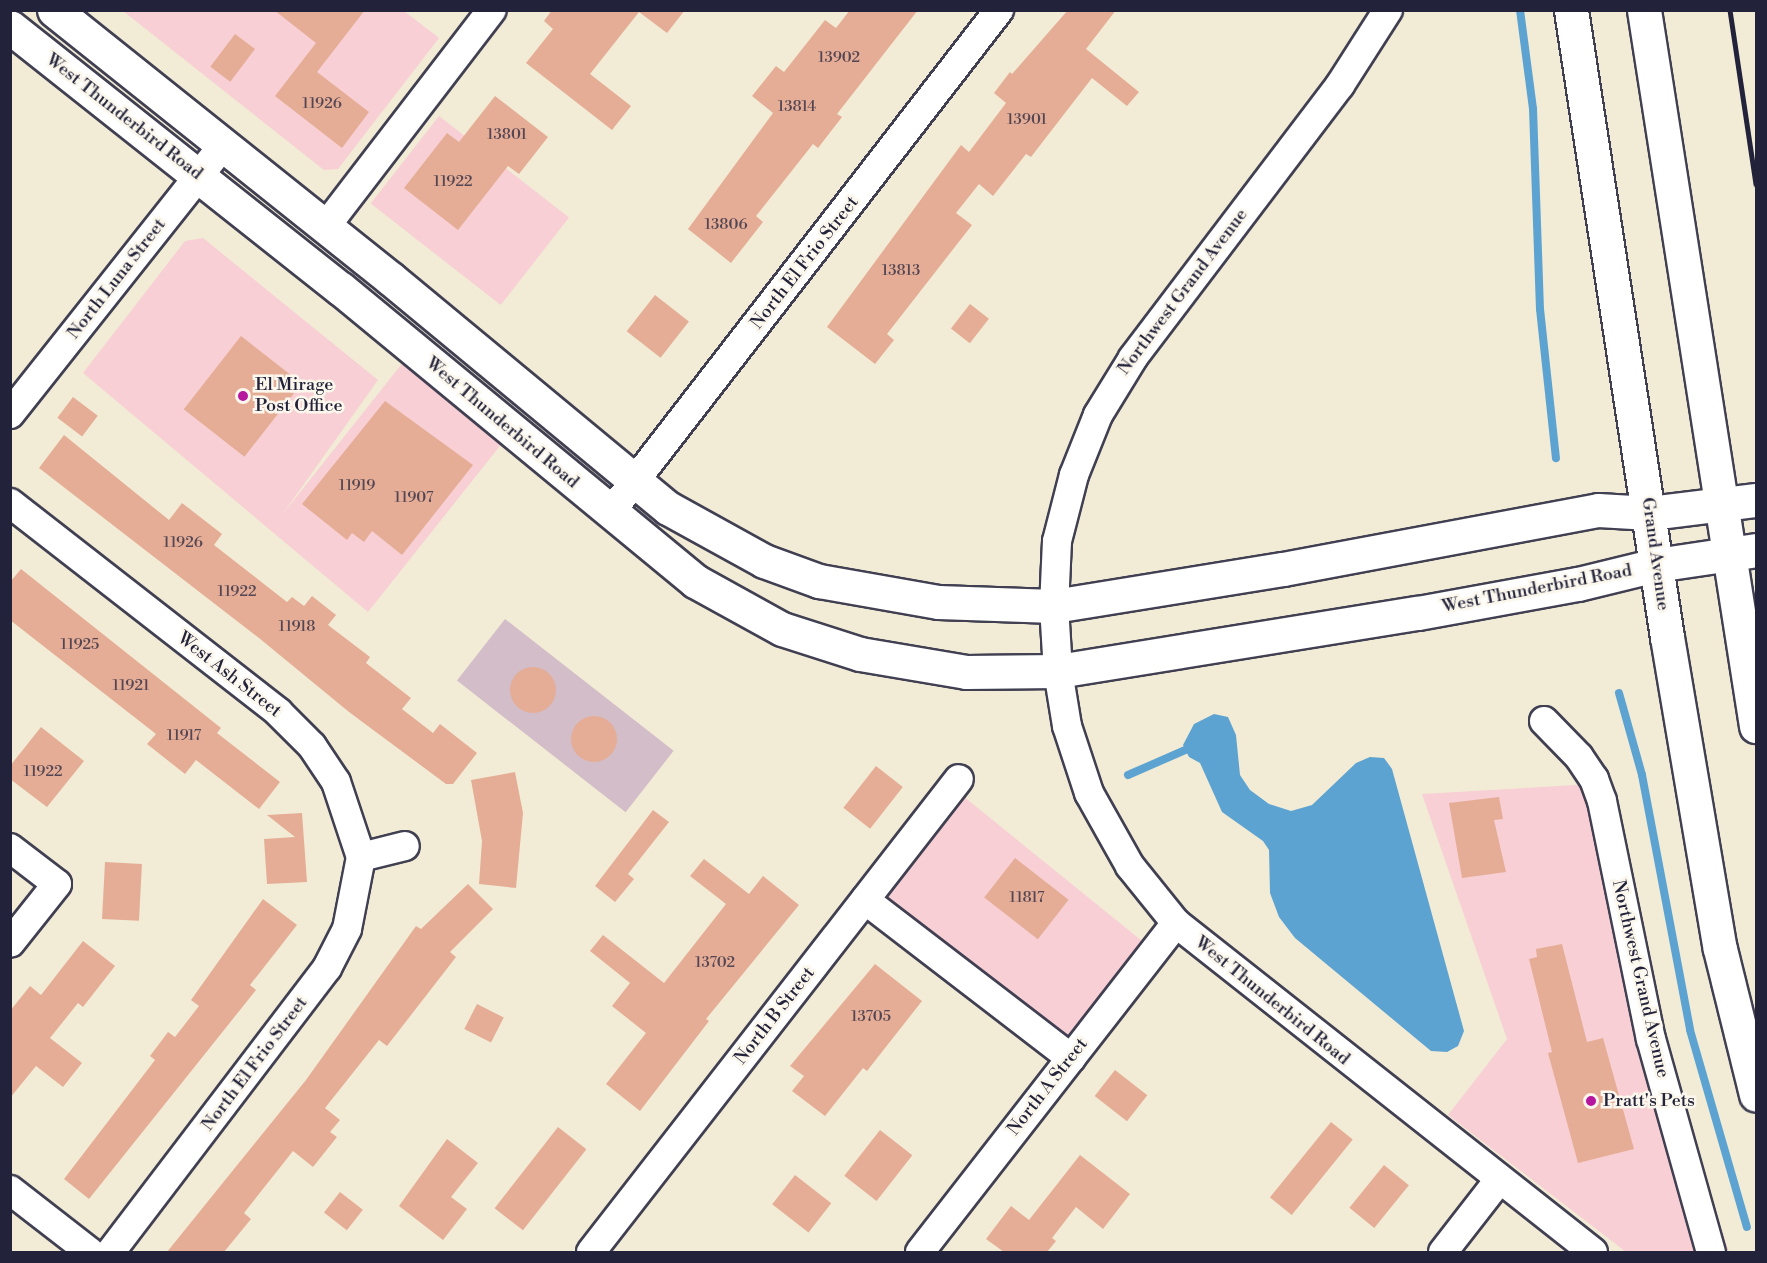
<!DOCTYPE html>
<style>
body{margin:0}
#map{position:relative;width:1767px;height:1263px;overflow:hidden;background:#f2ecd6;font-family:"Libre Bodoni",serif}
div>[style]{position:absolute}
.built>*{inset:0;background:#f7cfd4;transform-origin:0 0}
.industrial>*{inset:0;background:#d2bdc8;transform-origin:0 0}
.water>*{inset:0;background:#5ca3d2}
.stream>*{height:8px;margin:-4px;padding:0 4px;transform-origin:4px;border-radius:4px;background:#5ca3d2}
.building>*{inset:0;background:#e5ad96;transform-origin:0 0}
.round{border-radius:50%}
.roads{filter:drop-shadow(2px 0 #414052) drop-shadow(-2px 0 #414052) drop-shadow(0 2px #414052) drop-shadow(0 -2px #414052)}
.minor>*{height:28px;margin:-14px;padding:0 14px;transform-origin:14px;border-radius:14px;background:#fff}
.major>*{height:33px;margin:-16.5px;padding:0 16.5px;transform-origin:16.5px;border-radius:16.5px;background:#fff}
.highway>*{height:33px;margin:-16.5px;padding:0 16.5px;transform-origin:16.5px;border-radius:16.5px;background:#fff}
.rail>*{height:4.5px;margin:-2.25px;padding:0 2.25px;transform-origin:2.25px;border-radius:2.25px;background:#22223b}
.dots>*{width:16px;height:16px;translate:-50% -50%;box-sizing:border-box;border:3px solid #fbf7ec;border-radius:50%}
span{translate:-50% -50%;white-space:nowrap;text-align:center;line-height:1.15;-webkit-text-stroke:5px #fbf7ec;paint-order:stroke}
.number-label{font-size:15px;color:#534552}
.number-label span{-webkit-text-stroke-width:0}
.street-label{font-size:18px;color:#22223b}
.poi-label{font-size:18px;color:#22223b}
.left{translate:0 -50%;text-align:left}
.frame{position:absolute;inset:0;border:12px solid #22223b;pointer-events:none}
</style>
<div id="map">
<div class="built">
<div style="clip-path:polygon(123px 11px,404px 11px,439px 38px,338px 169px,324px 170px)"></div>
<div style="left:439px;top:116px;width:165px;height:111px;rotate:38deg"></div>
<div style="clip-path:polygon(203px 238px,378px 380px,282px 515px,408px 356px,507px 437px,368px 612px,83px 373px,185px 241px)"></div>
<div style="clip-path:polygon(1611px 783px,1665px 1039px,1704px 1179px,1729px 1252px,1626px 1252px,1448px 1115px,1507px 1039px,1422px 794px)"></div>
<div style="left:963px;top:796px;width:234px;height:130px;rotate:39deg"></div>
</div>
<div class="industrial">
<div style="left:505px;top:619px;width:214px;height:78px;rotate:38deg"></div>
</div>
<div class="water">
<div style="clip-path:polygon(1214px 714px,1228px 717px,1236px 735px,1240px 775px,1250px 790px,1269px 804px,1291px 811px,1312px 805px,1356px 763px,1370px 757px,1384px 758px,1392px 769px,1464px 1031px,1458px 1046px,1447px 1052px,1431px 1051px,1295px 938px,1279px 917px,1270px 893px,1269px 850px,1263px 841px,1222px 812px,1200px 763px,1189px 757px,1183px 745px,1194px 724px)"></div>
</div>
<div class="stream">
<div style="left:1520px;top:10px;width:100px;rotate:82.5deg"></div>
<div style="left:1533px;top:109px;width:200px;rotate:88deg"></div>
<div style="left:1540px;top:309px;width:150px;rotate:83.9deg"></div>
<div style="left:1619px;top:693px;width:85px;rotate:74.3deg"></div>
<div style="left:1642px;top:775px;width:259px;rotate:79.3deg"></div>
<div style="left:1690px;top:1030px;width:205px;rotate:73.9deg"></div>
<div style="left:1128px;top:775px;width:70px;rotate:-23.6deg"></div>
</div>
<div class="building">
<div style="clip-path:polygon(274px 10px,365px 10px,317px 72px,369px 112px,342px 148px,275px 96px,316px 43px)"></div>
<div style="clip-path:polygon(552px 10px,685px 10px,667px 33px,639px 12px,590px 74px,631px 106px,612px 130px,526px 63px,553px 29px,544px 21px)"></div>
<div style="clip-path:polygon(850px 10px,918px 10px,837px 114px,842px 117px,818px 148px,813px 144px,756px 216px,763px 222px,731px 263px,688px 229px,773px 113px,752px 96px,776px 66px,784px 72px,825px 20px,836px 28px)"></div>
<div style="clip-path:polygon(1068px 10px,1116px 10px,1086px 49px,1139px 92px,1127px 106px,1092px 78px,1031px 157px,1026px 154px,993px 196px,979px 184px,956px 213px,972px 225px,887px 334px,894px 340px,875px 364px,827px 327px,961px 145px,969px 152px,1006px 103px,994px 93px,1010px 72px,1012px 74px)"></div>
<div style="left:235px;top:34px;width:25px;height:41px;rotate:37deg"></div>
<div style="clip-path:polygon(495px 96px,548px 137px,519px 174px,508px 166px,458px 230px,404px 188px,447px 133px,459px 142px)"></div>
<div style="left:655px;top:295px;width:43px;height:46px;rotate:38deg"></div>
<div style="left:970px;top:304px;width:24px;height:31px;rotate:38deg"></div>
<div style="left:241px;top:336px;width:77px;height:93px;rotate:38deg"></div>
<div style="left:73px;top:397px;width:31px;height:26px;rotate:37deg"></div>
<div style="clip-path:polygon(385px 401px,473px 465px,402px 555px,372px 531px,364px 542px,352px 533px,347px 540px,302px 504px)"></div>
<div style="clip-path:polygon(64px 435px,169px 520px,182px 503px,222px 534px,214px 545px,287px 602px,292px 597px,304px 606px,312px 596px,336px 615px,328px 625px,370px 657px,366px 663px,411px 698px,402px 709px,433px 733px,440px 724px,477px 753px,453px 784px,446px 784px,349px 712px,259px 638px,39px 468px)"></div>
<div style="clip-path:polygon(21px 569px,221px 728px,217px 733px,280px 782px,259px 809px,196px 760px,185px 774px,147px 744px,156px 734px,10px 620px,10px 582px)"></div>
<div class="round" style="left:510px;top:667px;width:46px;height:46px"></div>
<div class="round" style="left:571px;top:716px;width:46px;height:46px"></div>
<div style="clip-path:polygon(41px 727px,84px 761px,47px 807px,10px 779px,10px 766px)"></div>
<div style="left:876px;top:766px;width:34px;height:53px;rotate:38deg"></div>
<div style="clip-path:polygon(515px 772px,523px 813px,516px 888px,479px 884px,482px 841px,471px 780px)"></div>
<div style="clip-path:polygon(1499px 797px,1503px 819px,1494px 820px,1506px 872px,1462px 878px,1449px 803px)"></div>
<div style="clip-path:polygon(653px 810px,669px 822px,628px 874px,634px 879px,615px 902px,595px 886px)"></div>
<div style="clip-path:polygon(302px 813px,307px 882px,267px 884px,264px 839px,295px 837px,267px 815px)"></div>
<div style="left:1015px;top:858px;width:68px;height:50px;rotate:38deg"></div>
<div style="clip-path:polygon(704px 859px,749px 894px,763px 876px,799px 905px,706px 1019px,709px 1021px,640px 1111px,606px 1084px,646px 1033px,612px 1006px,630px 983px,590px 951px,603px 935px,664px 983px,726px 904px,690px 876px)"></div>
<div style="left:105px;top:862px;width:37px;height:57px;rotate:3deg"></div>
<div style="clip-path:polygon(468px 884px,493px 909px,450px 952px,456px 957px,387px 1046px,379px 1040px,325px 1108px,340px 1120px,330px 1132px,337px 1137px,313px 1167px,293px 1151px,244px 1213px,251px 1219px,224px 1252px,167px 1252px,306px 1080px,416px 926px,421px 929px)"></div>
<div style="clip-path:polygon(263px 899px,297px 925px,250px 985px,256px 990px,89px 1199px,64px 1179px,155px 1060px,150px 1056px,168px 1032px,175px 1037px,199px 1006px,191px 1000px)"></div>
<div style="clip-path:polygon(83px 941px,115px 966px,83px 1007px,78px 1003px,50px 1038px,82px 1063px,63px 1087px,36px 1066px,10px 1098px,10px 1011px,30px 986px,41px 995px)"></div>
<div style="clip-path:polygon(1562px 944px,1587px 1042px,1603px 1038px,1634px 1149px,1578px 1163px,1548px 1053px,1552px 1052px,1529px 959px,1537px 957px,1536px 949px)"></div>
<div style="clip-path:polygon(875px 964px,922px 1001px,867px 1071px,863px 1068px,825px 1116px,792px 1091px,804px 1076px,790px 1066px)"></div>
<div style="left:477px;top:1004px;width:30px;height:28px;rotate:27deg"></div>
<div style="left:1115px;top:1070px;width:41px;height:33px;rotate:38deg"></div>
<div style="left:1331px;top:1122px;width:28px;height:97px;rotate:39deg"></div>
<div style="left:558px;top:1127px;width:36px;height:103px;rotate:38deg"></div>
<div style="left:880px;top:1130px;width:41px;height:58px;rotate:38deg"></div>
<div style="clip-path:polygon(447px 1139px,478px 1163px,451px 1197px,467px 1209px,443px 1240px,399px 1206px)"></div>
<div style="clip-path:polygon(1080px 1155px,1130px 1194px,1103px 1229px,1076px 1207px,1052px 1238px,1056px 1241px,1047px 1252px,1004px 1252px,986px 1239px,1011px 1206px,1029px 1220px)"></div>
<div style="left:1384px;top:1165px;width:32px;height:55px;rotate:39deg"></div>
<div style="left:795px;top:1175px;width:46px;height:37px;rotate:38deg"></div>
<div style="left:340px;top:1192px;width:29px;height:26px;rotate:38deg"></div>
</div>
<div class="roads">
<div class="minor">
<div style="left:1388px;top:10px;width:89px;rotate:122.6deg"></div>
<div style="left:1340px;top:85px;width:343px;rotate:127.2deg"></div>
<div style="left:1133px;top:358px;width:67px;rotate:121.6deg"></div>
<div style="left:1098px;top:415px;width:65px;rotate:111.8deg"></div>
<div style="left:1074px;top:475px;width:68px;rotate:104.4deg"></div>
<div style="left:1057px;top:541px;width:65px;rotate:92.6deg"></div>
<div style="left:1054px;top:606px;width:65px;rotate:86.5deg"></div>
<div style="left:1058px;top:671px;width:56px;rotate:80.7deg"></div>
<div style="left:1067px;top:726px;width:71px;rotate:71.8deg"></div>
<div style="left:1089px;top:793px;width:84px;rotate:60.7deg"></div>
<div style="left:1130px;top:866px;width:73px;rotate:51.1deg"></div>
<div style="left:1176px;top:923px;width:531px;rotate:38.27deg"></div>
<div style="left:326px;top:226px;width:272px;rotate:-52.5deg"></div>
<div style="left:10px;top:414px;width:343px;rotate:-51.6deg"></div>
<div style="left:10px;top:503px;width:340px;rotate:37.9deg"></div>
<div style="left:278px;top:712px;width:48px;rotate:45deg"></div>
<div style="left:312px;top:746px;width:43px;rotate:56.3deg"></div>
<div style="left:336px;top:782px;width:79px;rotate:71.6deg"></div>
<div style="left:361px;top:857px;width:73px;rotate:101deg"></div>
<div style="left:347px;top:929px;width:44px;rotate:117.1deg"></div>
<div style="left:327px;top:968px;width:357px;rotate:127.3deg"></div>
<div style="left:610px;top:513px;width:636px;rotate:-52.28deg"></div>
<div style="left:1544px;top:721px;width:50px;rotate:45.8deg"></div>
<div style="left:1579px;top:757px;width:27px;rotate:56deg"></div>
<div style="left:1594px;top:779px;width:23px;rotate:70deg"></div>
<div style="left:1602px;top:801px;width:243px;rotate:78.4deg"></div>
<div style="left:1651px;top:1039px;width:221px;rotate:74.3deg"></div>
<div style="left:10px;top:848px;width:59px;rotate:37.5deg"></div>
<div style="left:57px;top:884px;width:75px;rotate:128.5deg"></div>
<div style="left:361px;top:857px;width:45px;rotate:-14deg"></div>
<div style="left:865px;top:900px;width:260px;rotate:37.5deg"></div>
<div style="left:10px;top:1190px;width:101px;rotate:37.8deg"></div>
<div style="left:591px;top:1252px;width:599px;rotate:-52.12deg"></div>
<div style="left:920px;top:1252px;width:417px;rotate:-52.1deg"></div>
<div style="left:1443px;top:1252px;width:91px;rotate:-52.1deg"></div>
</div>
<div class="major">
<div style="left:54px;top:10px;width:431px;rotate:38.6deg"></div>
<div style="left:391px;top:279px;width:359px;rotate:39.6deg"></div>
<div style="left:668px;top:508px;width:110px;rotate:28.9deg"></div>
<div style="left:764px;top:561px;width:59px;rotate:20deg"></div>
<div style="left:819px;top:581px;width:121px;rotate:10deg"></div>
<div style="left:938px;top:602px;width:116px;rotate:2deg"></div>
<div style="left:1054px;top:606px;width:232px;rotate:-9.2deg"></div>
<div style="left:1283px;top:569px;width:320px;rotate:-10.6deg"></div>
<div style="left:1598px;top:510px;width:52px;rotate:3.3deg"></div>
<div style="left:1650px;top:513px;width:107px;rotate:-7deg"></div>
<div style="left:10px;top:27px;width:422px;rotate:38.4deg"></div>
<div style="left:341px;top:289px;width:459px;rotate:39.5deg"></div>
<div style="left:695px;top:581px;width:99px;rotate:28.9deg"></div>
<div style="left:782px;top:629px;width:82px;rotate:17.8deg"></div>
<div style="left:860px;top:654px;width:108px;rotate:9.6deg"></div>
<div style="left:966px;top:672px;width:92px;rotate:-0.6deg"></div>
<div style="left:1058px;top:671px;width:365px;rotate:-9.2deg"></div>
<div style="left:1418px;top:613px;width:163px;rotate:-10.3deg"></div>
<div style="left:1578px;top:584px;width:80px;rotate:-13.7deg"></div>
<div style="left:1656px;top:565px;width:101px;rotate:-8.5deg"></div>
</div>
<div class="highway">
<div style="left:1571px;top:10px;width:634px;rotate:81.3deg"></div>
<div style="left:1667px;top:637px;width:316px;rotate:80.4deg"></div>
<div style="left:1720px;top:949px;width:150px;rotate:76.1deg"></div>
<div style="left:1644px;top:10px;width:725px;rotate:81.11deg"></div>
</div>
</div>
<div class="rail">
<div style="left:1730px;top:10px;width:176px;rotate:81.5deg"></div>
</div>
<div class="dots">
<div style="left:243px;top:396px;background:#b5179e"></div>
<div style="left:1591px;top:1101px;background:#b5179e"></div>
</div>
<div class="number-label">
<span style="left:839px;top:58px">13902</span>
<span style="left:322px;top:104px">11926</span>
<span style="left:797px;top:107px">13814</span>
<span style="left:1027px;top:120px">13901</span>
<span style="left:507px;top:135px">13801</span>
<span style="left:453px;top:182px">11922</span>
<span style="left:726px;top:225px">13806</span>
<span style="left:901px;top:271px">13813</span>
<span style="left:357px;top:486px">11919</span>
<span style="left:414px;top:498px">11907</span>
<span style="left:183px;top:543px">11926</span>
<span style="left:237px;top:592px">11922</span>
<span style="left:297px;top:627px">11918</span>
<span style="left:80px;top:645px">11925</span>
<span style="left:131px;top:686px">11921</span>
<span style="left:184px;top:736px">11917</span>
<span style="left:43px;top:772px">11922</span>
<span style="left:1027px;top:898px">11817</span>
<span style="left:715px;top:963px">13702</span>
<span style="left:871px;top:1017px">13705</span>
</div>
<div class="street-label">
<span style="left:124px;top:117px;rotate:38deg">West Thunderbird Road</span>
<span style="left:805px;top:263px;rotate:-52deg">North El Frio Street</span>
<span style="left:117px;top:279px;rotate:-52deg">North Luna Street</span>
<span style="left:1183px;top:292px;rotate:-53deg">Northwest Grand Avenue</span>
<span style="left:502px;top:423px;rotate:40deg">West Thunderbird Road</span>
<span style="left:1655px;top:554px;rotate:82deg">Grand Avenue</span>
<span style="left:1537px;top:589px;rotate:-11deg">West Thunderbird Road</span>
<span style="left:229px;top:675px;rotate:38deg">West Ash Street</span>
<span style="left:1640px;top:979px;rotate:77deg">Northwest Grand Avenue</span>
<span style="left:1272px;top:1001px;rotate:39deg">West Thunderbird Road</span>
<span style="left:775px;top:1016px;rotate:-52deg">North B Street</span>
<span style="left:255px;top:1064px;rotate:-53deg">North El Frio Street</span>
<span style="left:1048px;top:1087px;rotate:-52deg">North A Street</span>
</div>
<div class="poi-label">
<span class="left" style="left:255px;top:396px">El Mirage<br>Post Office</span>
<span class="left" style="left:1603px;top:1101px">Pratt's Pets</span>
</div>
<div class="frame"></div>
</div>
